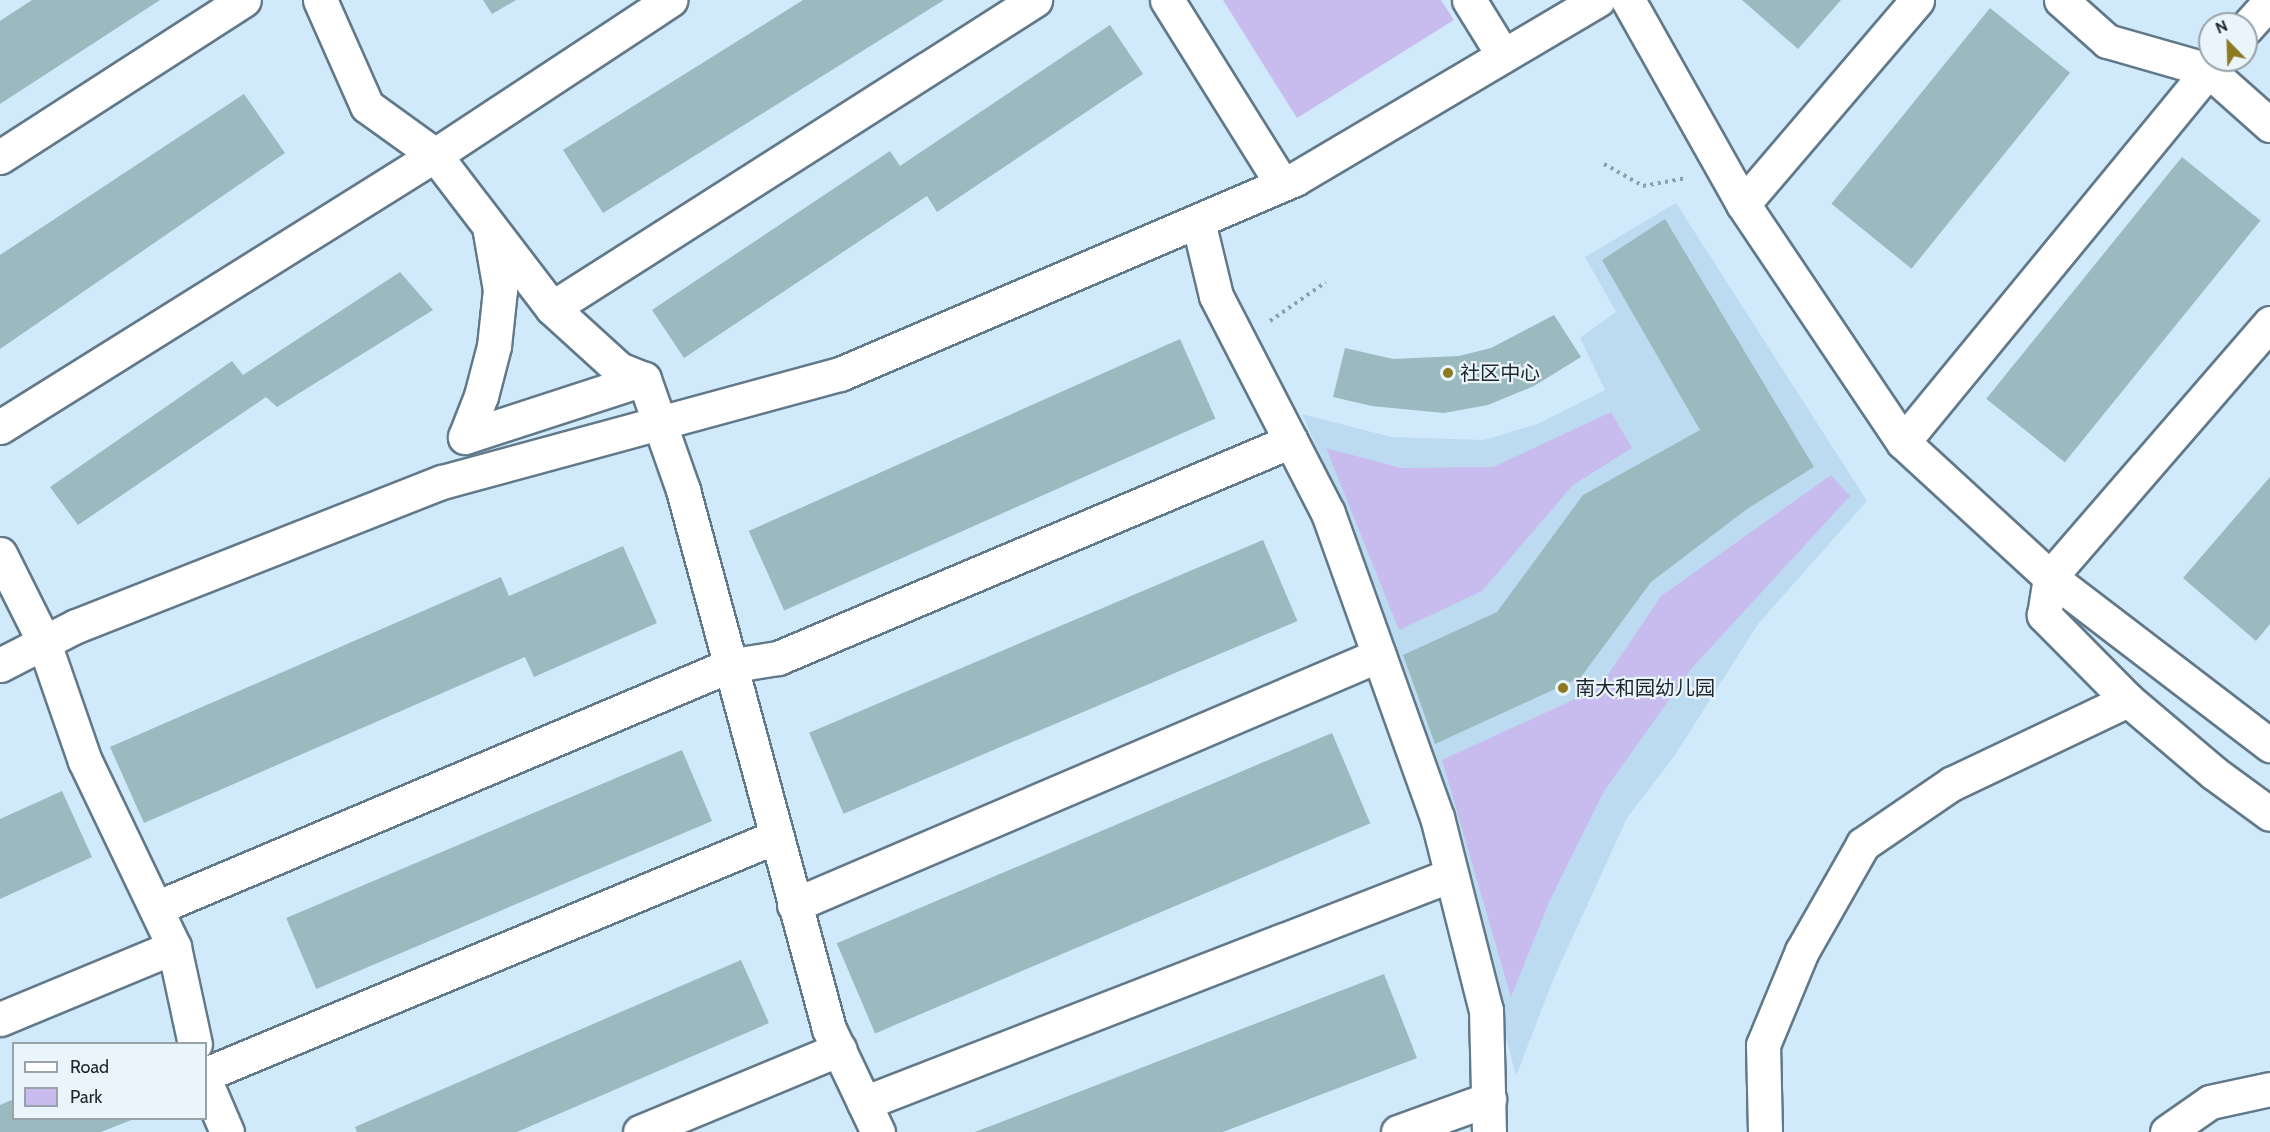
<!DOCTYPE html>
<meta charset="utf-8">
<style>
body{margin:0}
#map{position:relative;width:2270px;height:1132px;overflow:hidden;background:#d0e9fb;font-family:Cabin,"Noto Sans SC",sans-serif}
div>[style]{position:absolute}
.built>*{inset:0;background:#bcdbf1}
.green>*{inset:0;background:#c8bcef}
.building>*{inset:0;background:#9abac0;transform-origin:0 0}
.path>*{height:4px;margin-top:-2px;transform-origin:0;background:repeating-linear-gradient(90deg,#8da0ae 0 3px,transparent 0 7.5px)}
.roads{filter:drop-shadow(2px 0 #627989) drop-shadow(-2px 0 #627989) drop-shadow(0 2px #627989) drop-shadow(0 -2px #627989)}
.minor>*{height:33px;margin:-16.5px;padding:0 16.5px;transform-origin:16.5px;border-radius:16.5px;background:#fff}
.dots>*{width:16px;height:16px;translate:-50% -50%;box-sizing:border-box;border:3px solid #eaf4fb;border-radius:50%}
span{translate:-50% -50%;white-space:nowrap;text-align:center;line-height:1.15;-webkit-text-stroke:4.5px #eaf4fb;paint-order:stroke}
.poi-label{font-size:20px;color:#1d262d}
.left{translate:0 -50%;text-align:left}
.legend{position:absolute;left:12px;top:1042px;width:195px;height:78px;box-sizing:border-box;background:#eaf4fb;border:2px solid #98a2a9;margin:0;padding:8px 10px;list-style:none;font-size:18px;color:#1d262d}
.legend li{display:flex;align-items:center;gap:12px;height:30px}
.legend b{width:30px;border:2px solid #98a2a9}
.north{position:absolute;left:2198px;top:12px;width:60px;height:60px;box-sizing:border-box;background:#eaf4fb;border:2px solid #98a2a9;border-radius:50%;rotate:337deg;font-size:16px;font-weight:700;line-height:24px;text-align:center;color:#1d262d}
.north::after{content:'';display:block;margin:auto;width:21px;height:27px;background:#8b7a20;clip-path:polygon(50% 0,100% 100%,50% 72%,0 100%)}
</style>
<div id="map">
<div class="built">
<div style="clip-path:polygon(1676px 203px,1867px 501px,1758px 624px,1675px 755px,1627px 818px,1553px 980px,1516px 1076px,1433px 753px,1340px 502px,1302px 414px,1391px 437px,1484px 440px,1537px 424px,1605px 390px,1580px 338px,1616px 312px,1585px 257px)"></div>
</div>
<div class="green">
<div style="clip-path:polygon(1223px 0,1441px 0,1454px 20px,1297px 118px)"></div>
<div style="clip-path:polygon(1611px 412px,1632px 448px,1573px 485px,1482px 591px,1399px 630px,1326px 448px,1401px 468px,1493px 467px)"></div>
<div style="clip-path:polygon(1831px 475px,1850px 496px,1692px 668px,1604px 791px,1550px 900px,1511px 997px,1442px 760px,1599px 688px,1661px 596px)"></div>
</div>
<div class="building">
<div style="clip-path:polygon(32px 0,160px 0,0 104px,0 21px)"></div>
<div style="clip-path:polygon(483px 0,516px 0,492px 14px)"></div>
<div style="clip-path:polygon(803px 0,944px 0,603px 213px,563px 150px)"></div>
<div style="clip-path:polygon(1742px 0,1841px 0,1798px 49px)"></div>
<div style="left:1990px;top:8px;width:103px;height:252px;rotate:39deg"></div>
<div style="clip-path:polygon(1110px 25px,1143px 74px,937px 212px,927px 196px,684px 358px,652px 310px,890px 151px,900px 166px)"></div>
<div style="clip-path:polygon(244px 94px,285px 153px,0 349px,0 255px)"></div>
<div style="left:2182px;top:157px;width:101px;height:311px;rotate:39deg"></div>
<div style="clip-path:polygon(1665px 219px,1814px 467px,1747px 509px,1651px 582px,1581px 677px,1435px 744px,1403px 655px,1497px 612px,1583px 495px,1700px 430px,1602px 260px)"></div>
<div style="clip-path:polygon(400px 272px,433px 310px,277px 407px,266px 397px,78px 525px,50px 487px,232px 361px,243px 375px)"></div>
<div style="clip-path:polygon(1554px 315px,1581px 357px,1534px 386px,1488px 405px,1444px 413px,1372px 406px,1333px 397px,1345px 348px,1393px 359px,1459px 356px,1491px 348px)"></div>
<div style="left:1180px;top:339px;width:87px;height:472px;rotate:66deg"></div>
<div style="clip-path:polygon(2270px 477px,2270px 624px,2256px 641px,2183px 578px)"></div>
<div style="left:1263px;top:540px;width:88px;height:493px;rotate:67deg"></div>
<div style="clip-path:polygon(623px 546px,657px 623px,534px 677px,525px 657px,144px 823px,110px 747px,501px 577px,509px 596px)"></div>
<div style="left:1332px;top:733px;width:98px;height:538px;rotate:67deg"></div>
<div style="left:682px;top:750px;width:77px;height:430px;rotate:67deg"></div>
<div style="clip-path:polygon(62px 791px,92px 857px,0 899px,0 819px)"></div>
<div style="clip-path:polygon(741px 960px,769px 1023px,517px 1132px,357px 1132px,355px 1127px)"></div>
<div style="clip-path:polygon(1384px 974px,1417px 1058px,1223px 1132px,975px 1132px)"></div>
<div style="clip-path:polygon(14px 1099px,14px 1118px,134px 1119px,101px 1132px,0 1132px,0 1105px)"></div>
</div>
<div class="path">
<div style="left:1604px;top:164px;width:45px;rotate:29.4deg"></div>
<div style="left:1643px;top:186px;width:44px;rotate:-10.5deg"></div>
<div style="left:1270px;top:321px;width:68px;rotate:-34.9deg"></div>
</div>
<div class="roads">
<div class="minor">
<div style="left:320px;top:0;width:116px;rotate:66.1deg"></div>
<div style="left:367px;top:106px;width:84px;rotate:35.8deg"></div>
<div style="left:435px;top:155px;width:193px;rotate:52.6deg"></div>
<div style="left:552px;top:308px;width:91px;rotate:42.3deg"></div>
<div style="left:619px;top:369px;width:27px;rotate:22deg"></div>
<div style="left:644px;top:379px;width:118px;rotate:70.6deg"></div>
<div style="left:683px;top:490px;width:558px;rotate:74.84deg"></div>
<div style="left:829px;top:1029px;width:114px;rotate:64.6deg"></div>
<div style="left:1167px;top:0;width:217px;rotate:58deg"></div>
<div style="left:1469px;top:0;width:65px;rotate:58.3deg"></div>
<div style="left:1628px;top:0;width:234px;rotate:60.6deg"></div>
<div style="left:1743px;top:204px;width:287px;rotate:56.1deg"></div>
<div style="left:1903px;top:442px;width:200px;rotate:42.6deg"></div>
<div style="left:2050px;top:577px;width:277px;rotate:37.4deg"></div>
<div style="left:2061px;top:0;width:62px;rotate:41.7deg"></div>
<div style="left:2107px;top:41px;width:105px;rotate:16deg"></div>
<div style="left:2208px;top:70px;width:83px;rotate:41.6deg"></div>
<div style="left:2246px;top:28px;width:36px;rotate:-48deg"></div>
<div style="left:0;top:157px;width:290px;rotate:-32.8deg"></div>
<div style="left:1743px;top:204px;width:268px;rotate:-49.5deg"></div>
<div style="left:1198px;top:221px;width:77px;rotate:76.5deg"></div>
<div style="left:1216px;top:296px;width:244px;rotate:62.7deg"></div>
<div style="left:1328px;top:513px;width:323px;rotate:70.3deg"></div>
<div style="left:1437px;top:817px;width:199px;rotate:75.8deg"></div>
<div style="left:1486px;top:1010px;width:122px;rotate:88.6deg"></div>
<div style="left:552px;top:308px;width:573px;rotate:-32.52deg"></div>
<div style="left:0;top:427px;width:513px;rotate:-32.02deg"></div>
<div style="left:435px;top:155px;width:282px;rotate:-33.4deg"></div>
<div style="left:465px;top:437px;width:44px;rotate:-68.7deg"></div>
<div style="left:481px;top:396px;width:52px;rotate:-75.4deg"></div>
<div style="left:494px;top:346px;width:56px;rotate:-83.9deg"></div>
<div style="left:500px;top:290px;width:65px;rotate:-99.8deg"></div>
<div style="left:465px;top:437px;width:188px;rotate:-18deg"></div>
<div style="left:1903px;top:442px;width:494px;rotate:-50.6deg"></div>
<div style="left:0;top:554px;width:96px;rotate:63.4deg"></div>
<div style="left:43px;top:640px;width:128px;rotate:70.9deg"></div>
<div style="left:85px;top:761px;width:206px;rotate:64.4deg"></div>
<div style="left:174px;top:947px;width:99px;rotate:77.8deg"></div>
<div style="left:0;top:665px;width:85px;rotate:-27.2deg"></div>
<div style="left:76px;top:626px;width:393px;rotate:-21.5deg"></div>
<div style="left:442px;top:482px;width:412px;rotate:-15.2deg"></div>
<div style="left:840px;top:374px;width:495px;rotate:-23.2deg"></div>
<div style="left:1295px;top:179px;width:352px;rotate:-30.6deg"></div>
<div style="left:2128px;top:700px;width:120px;rotate:-134.7deg"></div>
<div style="left:2044px;top:615px;width:38px;rotate:-81deg"></div>
<div style="left:2050px;top:577px;width:336px;rotate:-49.1deg"></div>
<div style="left:794px;top:905px;width:636px;rotate:-23.14deg"></div>
<div style="left:156px;top:908px;width:621px;rotate:-22.93deg"></div>
<div style="left:728px;top:666px;width:51px;rotate:-9.1deg"></div>
<div style="left:778px;top:658px;width:557px;rotate:-22.93deg"></div>
<div style="left:0;top:1019px;width:188px;rotate:-22.5deg"></div>
<div style="left:206px;top:1074px;width:616px;rotate:-22.61deg"></div>
<div style="left:206px;top:1083px;width:53px;rotate:66.8deg"></div>
<div style="left:864px;top:1103px;width:630px;rotate:-21.23deg"></div>
<div style="left:640px;top:1132px;width:216px;rotate:-22.6deg"></div>
<div style="left:1398px;top:1132px;width:97px;rotate:-19.9deg"></div>
<div style="left:1765px;top:1132px;width:87px;rotate:-91.3deg"></div>
<div style="left:1763px;top:1045px;width:102px;rotate:-67.5deg"></div>
<div style="left:1802px;top:951px;width:123px;rotate:-60.3deg"></div>
<div style="left:1863px;top:844px;width:107px;rotate:-34.3deg"></div>
<div style="left:1951px;top:784px;width:196px;rotate:-25.4deg"></div>
<div style="left:2128px;top:700px;width:113px;rotate:40.3deg"></div>
<div style="left:2214px;top:773px;width:69px;rotate:36.2deg"></div>
<div style="left:2167px;top:1132px;width:52px;rotate:-34.9deg"></div>
<div style="left:2210px;top:1102px;width:61px;rotate:-12.2deg"></div>
</div>
</div>
<div class="dots">
<div style="left:1448px;top:373px;background:#8b7a20"></div>
<div style="left:1563px;top:688px;background:#8b7a20"></div>
</div>
<div class="poi-label">
<span class="left" style="left:1460px;top:373px">社区中心</span>
<span class="left" style="left:1575px;top:688px">南大和园幼儿园</span>
</div>
<ul class="legend">
<li><b style="height:8px;background:#fff"></b>Road</li>
<li><b style="height:16px;background:#c8bcef"></b>Park</li>
</ul>
<div class="north">N</div>
</div>
